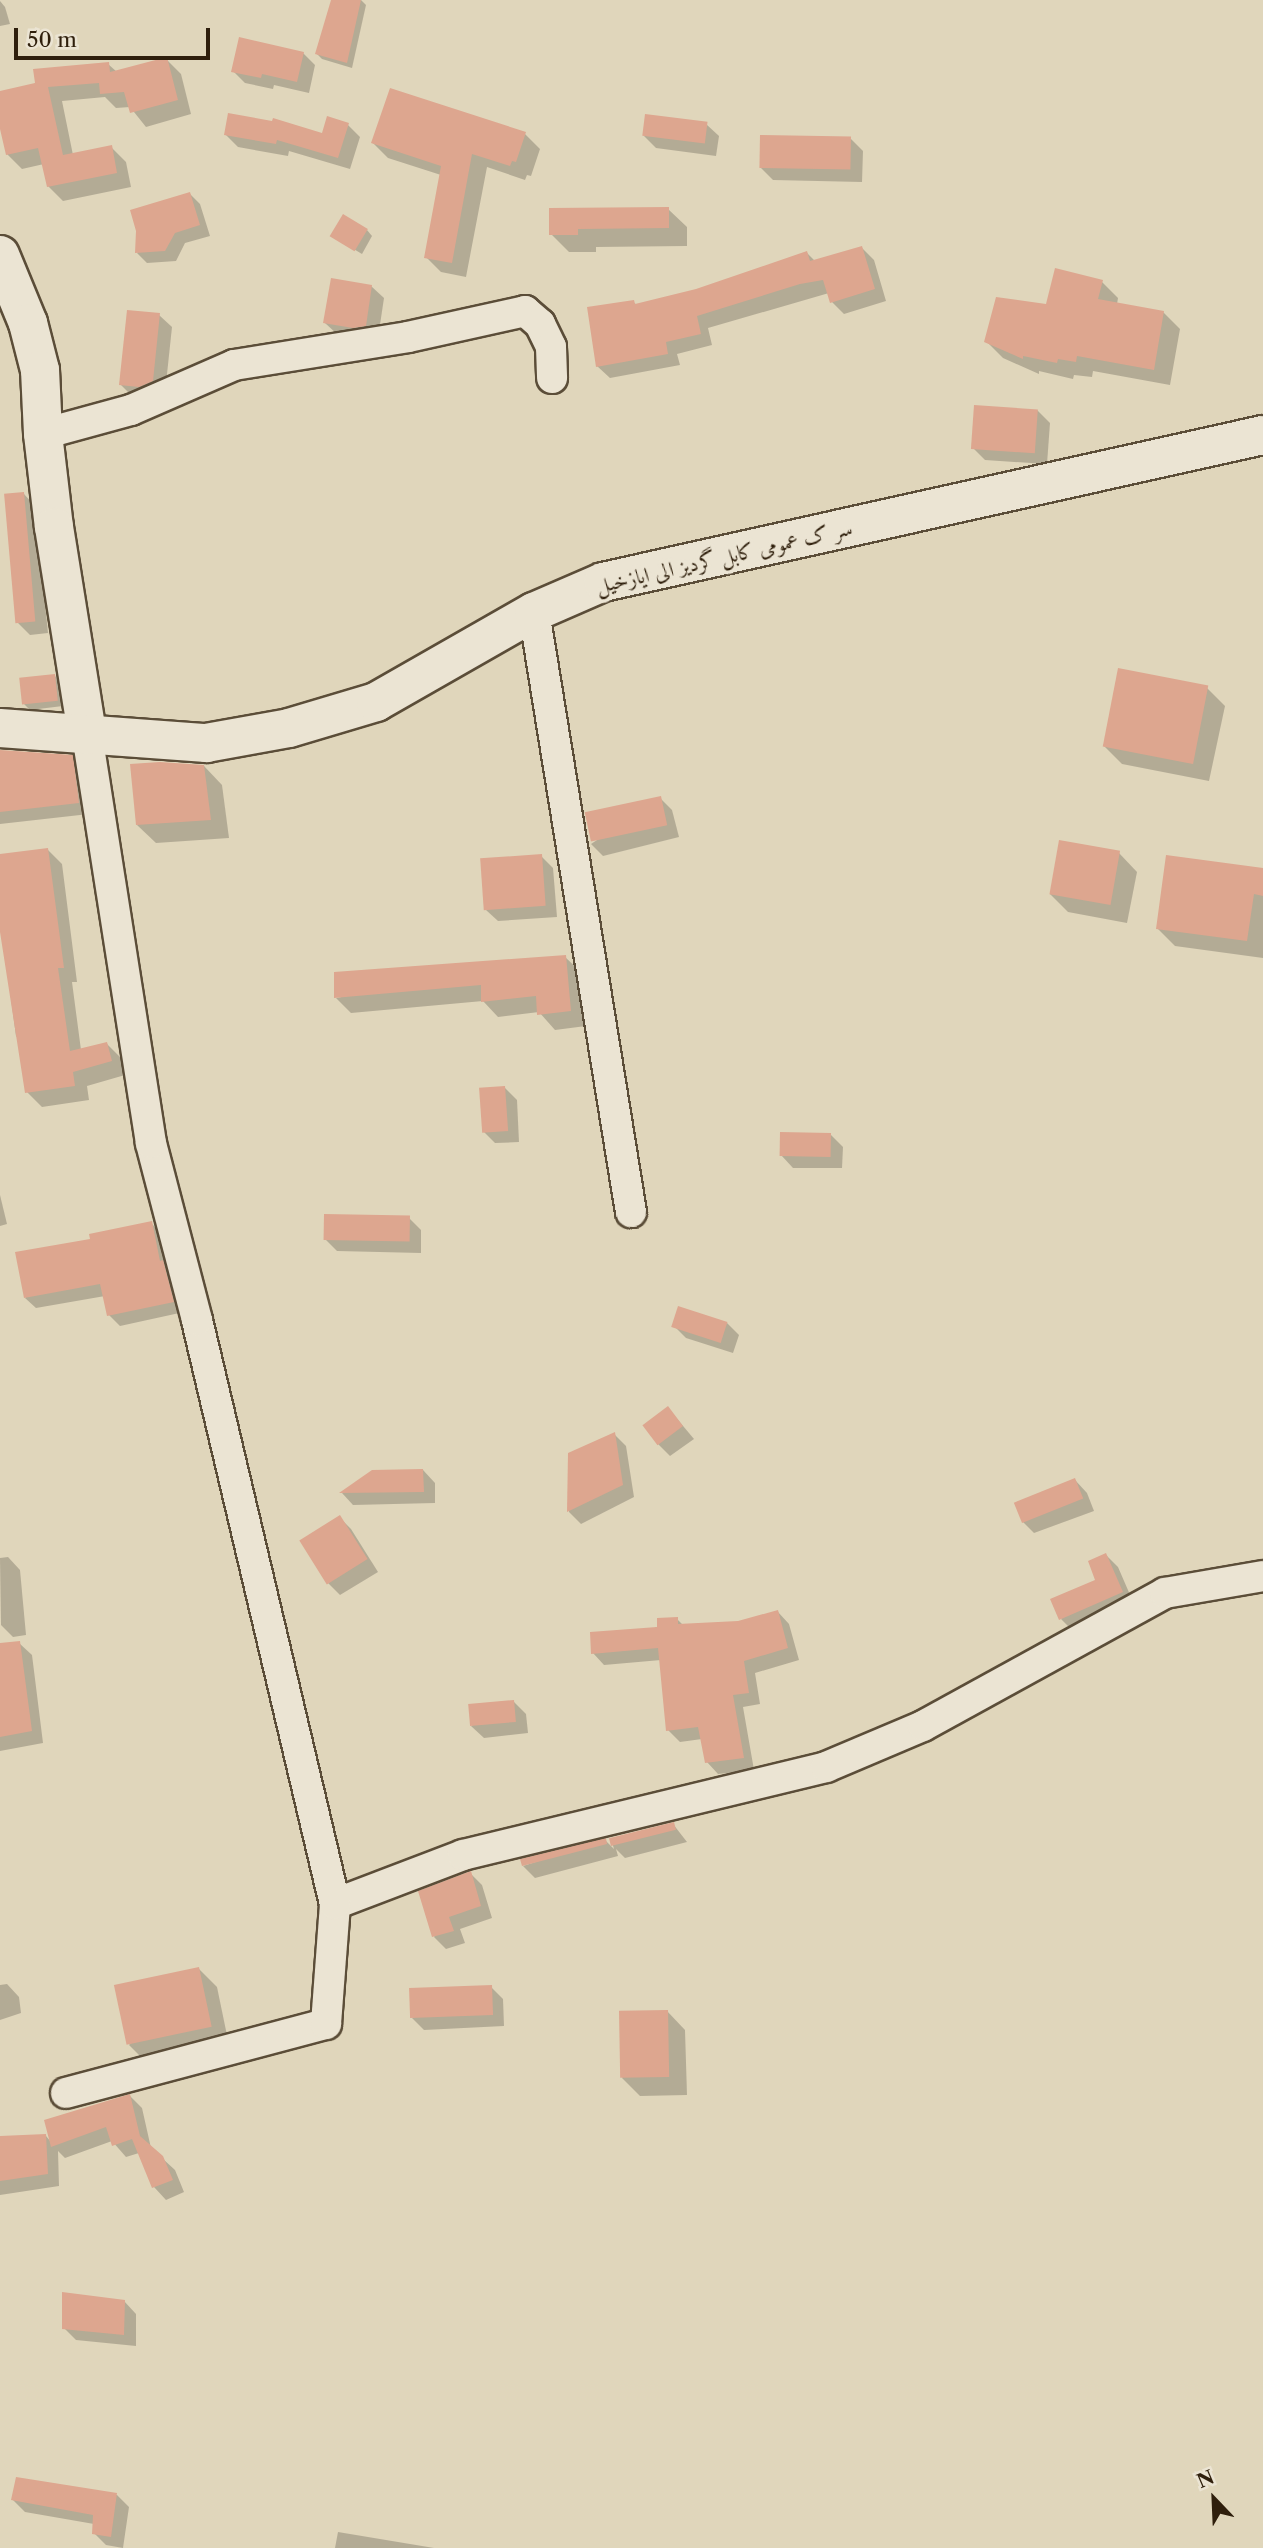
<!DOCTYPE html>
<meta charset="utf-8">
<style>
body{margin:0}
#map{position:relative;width:1263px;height:2548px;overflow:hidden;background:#e0d6bb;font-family:"Libre Caslon Text",Amiri,serif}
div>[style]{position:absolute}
.shadow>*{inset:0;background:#0003}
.building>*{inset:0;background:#dda68f;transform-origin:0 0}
.roads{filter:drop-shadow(2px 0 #5b4d38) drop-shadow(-2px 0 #5b4d38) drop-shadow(0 2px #5b4d38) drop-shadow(0 -2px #5b4d38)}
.street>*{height:30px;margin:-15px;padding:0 15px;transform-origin:15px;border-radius:15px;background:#ebe4d3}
.secondary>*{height:38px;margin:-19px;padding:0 19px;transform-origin:19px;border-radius:19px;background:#ebe4d3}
span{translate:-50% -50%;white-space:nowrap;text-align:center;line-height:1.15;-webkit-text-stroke:7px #ebe4d3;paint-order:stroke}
.street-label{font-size:21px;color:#2f1f0c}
.north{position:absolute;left:1179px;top:2464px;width:70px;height:70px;-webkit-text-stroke:5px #ebe4d3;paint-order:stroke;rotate:337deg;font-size:19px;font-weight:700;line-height:28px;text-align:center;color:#2f1f0c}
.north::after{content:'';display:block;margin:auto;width:24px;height:32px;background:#2f1f0c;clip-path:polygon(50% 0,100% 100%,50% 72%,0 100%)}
.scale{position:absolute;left:14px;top:28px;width:196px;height:32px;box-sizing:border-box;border:4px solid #2f1f0c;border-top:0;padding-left:9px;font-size:21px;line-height:24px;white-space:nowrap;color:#2f1f0c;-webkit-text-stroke:5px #ebe4d3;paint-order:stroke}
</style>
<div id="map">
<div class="shadow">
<div style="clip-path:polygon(332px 0,361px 0,366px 5px,352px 68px,322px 59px,316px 53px)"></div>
<div style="clip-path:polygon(0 1px,5px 7px,10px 24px,0 26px)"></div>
<div style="clip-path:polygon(303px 53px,315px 65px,309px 93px,274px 85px,273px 89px,245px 83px,233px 71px)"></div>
<div style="clip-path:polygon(166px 59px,181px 74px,191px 114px,146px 127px,130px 107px,116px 108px,105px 97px,62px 101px,73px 155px,111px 147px,126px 162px,131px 187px,63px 201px,48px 186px,44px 164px,22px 169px,7px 154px,0 121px,0 93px,108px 64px,117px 72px)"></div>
<div style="clip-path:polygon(706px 124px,719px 136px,716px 156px,656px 148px,644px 136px)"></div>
<div style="clip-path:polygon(348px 125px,360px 137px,350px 169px,289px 151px,288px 156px,238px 147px,226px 135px,323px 135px)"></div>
<div style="clip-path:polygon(525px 134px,540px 149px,531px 176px,527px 175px,525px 180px,487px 167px,466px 277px,441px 272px,426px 257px,441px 175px,388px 158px,373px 143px)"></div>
<div style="clip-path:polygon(851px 139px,863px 151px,862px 182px,773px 180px,761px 168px)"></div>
<div style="clip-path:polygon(190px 194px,200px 204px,210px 236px,185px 243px,176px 261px,147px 263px,137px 253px)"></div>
<div style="clip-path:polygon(668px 209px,687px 227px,687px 246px,596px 247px,596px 252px,569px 252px,551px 234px)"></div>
<div style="clip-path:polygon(367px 230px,372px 236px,362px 254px,332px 236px)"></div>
<div style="clip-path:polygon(862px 248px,874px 260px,886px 301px,844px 314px,832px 302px,829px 293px,708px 328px,712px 345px,677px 354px,680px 365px,610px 378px,597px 366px,633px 302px,637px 305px,697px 291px,807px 253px,815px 261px)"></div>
<div style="clip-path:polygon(1102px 282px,1118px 298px,1117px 304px,1163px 312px,1180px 329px,1170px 385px,1093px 371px,1092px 377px,1074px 375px,1073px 379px,1039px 371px,1039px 374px,1003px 358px,986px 341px,1047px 306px)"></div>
<div style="clip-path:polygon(371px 286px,384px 298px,378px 338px,338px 335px,325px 323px)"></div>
<div style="clip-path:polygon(159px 315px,172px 327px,165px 393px,133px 397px,121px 385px)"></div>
<div style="clip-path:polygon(1037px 410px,1050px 423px,1047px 464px,985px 460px,973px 448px)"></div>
<div style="clip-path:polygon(23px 493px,35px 506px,48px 633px,30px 635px,18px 623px)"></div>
<div style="clip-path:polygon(55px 676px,60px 682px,63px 706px,30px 710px,24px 704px)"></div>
<div style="clip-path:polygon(1207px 688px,1225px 706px,1209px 781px,1122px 764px,1103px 745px)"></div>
<div style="clip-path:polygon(0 752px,72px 757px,83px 768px,89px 814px,0 824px)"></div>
<div style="clip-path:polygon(204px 766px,222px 785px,229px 838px,156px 843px,137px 825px)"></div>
<div style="clip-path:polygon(660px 798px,672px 810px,679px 837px,603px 856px,591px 844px)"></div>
<div style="clip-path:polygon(47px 849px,62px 864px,77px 982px,72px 982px,81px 1050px,107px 1044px,121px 1058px,125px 1075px,87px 1086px,89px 1100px,42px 1107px,27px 1092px,20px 1040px,16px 1036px,0 917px,0 856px)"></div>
<div style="clip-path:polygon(1119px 853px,1137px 872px,1127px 923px,1068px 912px,1050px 894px)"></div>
<div style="clip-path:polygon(541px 856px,553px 868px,557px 917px,498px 921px,486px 910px)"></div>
<div style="clip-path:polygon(1263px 870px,1263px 958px,1175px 946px,1158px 929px)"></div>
<div style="clip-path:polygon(565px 957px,581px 972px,586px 1026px,555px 1030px,539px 1012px,498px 1017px,483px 1001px,351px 1013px,336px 998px)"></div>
<div style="clip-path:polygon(505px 1088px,517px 1100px,519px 1142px,495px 1143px,483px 1131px)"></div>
<div style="clip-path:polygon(831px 1135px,843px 1147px,842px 1168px,793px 1168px,781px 1155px)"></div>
<div style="clip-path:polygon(0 1195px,7px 1224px,0 1226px)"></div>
<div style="clip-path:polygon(409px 1218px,421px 1230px,421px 1253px,337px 1251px,325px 1239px)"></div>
<div style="clip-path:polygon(151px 1223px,162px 1234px,184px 1312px,120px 1326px,109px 1315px,105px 1296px,36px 1308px,25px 1298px,92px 1240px)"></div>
<div style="clip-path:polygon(727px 1323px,739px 1335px,733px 1353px,686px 1338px,674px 1326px)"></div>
<div style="clip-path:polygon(668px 1408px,694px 1439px,670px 1456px,658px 1444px)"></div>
<div style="clip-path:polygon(614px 1434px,626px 1446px,634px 1497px,581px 1524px,569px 1512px,569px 1454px)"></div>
<div style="clip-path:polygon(423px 1470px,435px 1483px,435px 1503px,353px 1505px,342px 1493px,372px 1471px)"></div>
<div style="clip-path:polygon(1075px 1480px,1087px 1493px,1094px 1511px,1034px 1533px,1022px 1521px)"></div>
<div style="clip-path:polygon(339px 1517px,351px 1529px,378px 1572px,340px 1595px,328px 1583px)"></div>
<div style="clip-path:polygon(1106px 1555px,1118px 1567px,1134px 1604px,1073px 1631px,1061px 1619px,1097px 1581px)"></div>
<div style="clip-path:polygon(8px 1557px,20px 1570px,26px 1635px,13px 1637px,1px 1625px,0 1558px)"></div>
<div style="clip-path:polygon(778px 1612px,789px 1624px,799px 1660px,755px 1673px,760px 1704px,743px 1707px,754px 1770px,718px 1774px,707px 1762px,702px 1739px,680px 1742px,668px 1730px,661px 1660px,604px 1665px,593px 1653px,677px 1619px,684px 1626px,738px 1623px)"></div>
<div style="clip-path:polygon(19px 1643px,32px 1655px,43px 1743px,0 1751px,0 1645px)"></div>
<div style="clip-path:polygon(514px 1702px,526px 1714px,528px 1733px,484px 1738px,471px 1726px)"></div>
<div style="clip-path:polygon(673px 1824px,687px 1842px,625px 1858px,616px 1849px,618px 1856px,535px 1878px,523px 1866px,605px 1840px,614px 1849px,611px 1839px)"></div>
<div style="clip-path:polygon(470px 1873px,482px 1885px,492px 1918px,460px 1929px,465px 1943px,446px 1949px,434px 1937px)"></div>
<div style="clip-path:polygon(198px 1968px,217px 1987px,229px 2045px,147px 2063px,129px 2045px)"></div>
<div style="clip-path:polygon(7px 1984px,19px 1997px,21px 2013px,0 2020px,0 1985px)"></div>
<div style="clip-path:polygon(491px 1987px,503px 1999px,504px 2026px,424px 2030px,412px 2018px)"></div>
<div style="clip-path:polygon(667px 2011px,685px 2030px,687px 2095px,640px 2096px,622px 2078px)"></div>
<div style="clip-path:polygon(130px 2096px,142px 2108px,151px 2148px,175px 2170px,184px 2192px,166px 2200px,154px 2187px,139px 2153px,126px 2157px,112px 2141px,65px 2158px,58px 2151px,59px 2186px,0 2195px,0 2138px,46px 2136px,51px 2142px)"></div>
<div style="clip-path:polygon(124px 2301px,136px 2314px,136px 2346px,76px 2340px,64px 2328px)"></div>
<div style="clip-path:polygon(117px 2495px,129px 2507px,123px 2548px,106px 2545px,94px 2533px,94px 2524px,25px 2512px,13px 2500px)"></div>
<div style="clip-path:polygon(338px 2532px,434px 2548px,335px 2548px)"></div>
</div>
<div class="building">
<div style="clip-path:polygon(331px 0,361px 0,347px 63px,315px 54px)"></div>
<div style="clip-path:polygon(239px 37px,304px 52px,297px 82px,262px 74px,261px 78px,231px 72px)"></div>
<div style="clip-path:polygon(167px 57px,178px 100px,130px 113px,124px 92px,100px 94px,99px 83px,48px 87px,63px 155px,112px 145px,117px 173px,47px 187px,38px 148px,6px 155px,0 129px,0 91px,35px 83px,33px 69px,109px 62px,110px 72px)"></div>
<div style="clip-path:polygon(390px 88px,526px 132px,516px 162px,512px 161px,510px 166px,472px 154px,452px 263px,424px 258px,441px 166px,371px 143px)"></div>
<div style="clip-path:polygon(228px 113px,272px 121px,273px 118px,322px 133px,327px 116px,349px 123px,338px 158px,277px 140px,276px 144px,224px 135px)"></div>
<div style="left:645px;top:114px;width:63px;height:22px;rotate:7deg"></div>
<div style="left:760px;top:135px;width:91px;height:33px;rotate:1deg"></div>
<div style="clip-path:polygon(190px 192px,200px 225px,175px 233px,165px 251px,135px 253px,136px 231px,130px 210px)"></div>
<div style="clip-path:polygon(669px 207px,669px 228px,578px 229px,578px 235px,549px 235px,549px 208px)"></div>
<div style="left:343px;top:214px;width:29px;height:26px;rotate:31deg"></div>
<div style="clip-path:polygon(862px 246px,875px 289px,830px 303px,823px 280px,800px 284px,697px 316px,701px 334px,666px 342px,668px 354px,596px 367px,587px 307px,634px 300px,635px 304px,696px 289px,807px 251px,810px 261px)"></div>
<div style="clip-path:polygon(1055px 268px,1103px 280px,1098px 299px,1164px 311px,1154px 370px,1077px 356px,1076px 362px,1058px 359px,1057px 363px,1023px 356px,1023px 359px,984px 342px,996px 297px,1046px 304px)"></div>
<div style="clip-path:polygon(331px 278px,372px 285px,366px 326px,353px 328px,323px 323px)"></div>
<div style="clip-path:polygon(127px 310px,160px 313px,153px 381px,139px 387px,119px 385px)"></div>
<div style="left:974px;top:405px;width:64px;height:44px;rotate:4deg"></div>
<div style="left:24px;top:492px;width:130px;height:20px;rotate:85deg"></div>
<div style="left:1118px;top:668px;width:92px;height:80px;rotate:11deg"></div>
<div style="left:55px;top:674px;width:27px;height:36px;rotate:84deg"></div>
<div style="clip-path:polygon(0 750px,73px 755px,79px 803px,0 812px)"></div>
<div style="clip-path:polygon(160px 762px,204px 765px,211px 820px,136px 825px,130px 764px)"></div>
<div style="left:661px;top:796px;width:30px;height:78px;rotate:78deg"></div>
<div style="left:1059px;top:840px;width:62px;height:55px;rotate:10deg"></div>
<div style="clip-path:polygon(48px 848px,64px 968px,58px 968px,70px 1051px,107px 1042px,112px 1061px,73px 1072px,75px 1086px,25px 1093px,0 932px,0 854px)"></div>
<div style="left:542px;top:854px;width:52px;height:62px;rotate:86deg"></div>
<div style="clip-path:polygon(1166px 855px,1263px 868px,1263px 896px,1254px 894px,1247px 941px,1156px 929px)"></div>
<div style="clip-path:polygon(566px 955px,571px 1011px,537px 1015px,536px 996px,481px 1002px,481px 985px,334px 998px,334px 972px)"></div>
<div style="left:505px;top:1086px;width:45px;height:26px;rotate:86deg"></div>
<div style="left:780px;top:1132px;width:51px;height:24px;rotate:1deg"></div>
<div style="left:324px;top:1214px;width:86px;height:26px;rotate:1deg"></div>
<div style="clip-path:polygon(152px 1221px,160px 1261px,163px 1260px,174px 1302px,107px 1316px,100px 1284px,24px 1298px,15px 1252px,90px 1239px,89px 1234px)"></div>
<div style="left:678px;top:1306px;width:52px;height:22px;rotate:18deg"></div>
<div style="left:668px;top:1406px;width:25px;height:32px;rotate:53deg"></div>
<div style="clip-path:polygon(615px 1432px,623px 1485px,567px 1512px,568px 1453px)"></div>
<div style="clip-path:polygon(423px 1469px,424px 1492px,339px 1493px,372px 1470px)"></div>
<div style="left:1075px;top:1478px;width:22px;height:66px;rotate:68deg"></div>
<div style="left:340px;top:1515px;width:52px;height:48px;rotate:58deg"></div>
<div style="clip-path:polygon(1106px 1553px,1123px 1592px,1059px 1620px,1050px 1599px,1095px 1580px,1088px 1561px)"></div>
<div style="clip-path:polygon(778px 1610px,788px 1648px,744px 1661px,749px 1693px,733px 1695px,744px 1758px,705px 1763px,698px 1727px,666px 1731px,658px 1648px,591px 1654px,590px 1632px,657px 1627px,657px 1618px,678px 1617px,678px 1624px,738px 1621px)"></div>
<div style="clip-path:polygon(20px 1641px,32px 1731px,0 1737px,0 1643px)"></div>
<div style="left:514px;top:1700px;width:22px;height:46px;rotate:85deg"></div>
<div style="left:674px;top:1822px;width:8px;height:67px;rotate:76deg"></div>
<div style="clip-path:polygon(606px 1838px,607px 1844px,522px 1866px,520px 1859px)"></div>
<div style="clip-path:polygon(471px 1871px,481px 1906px,449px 1917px,454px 1931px,432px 1937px,418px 1891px)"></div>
<div style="left:199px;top:1967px;width:61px;height:87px;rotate:78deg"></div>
<div style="left:492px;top:1985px;width:30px;height:83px;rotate:88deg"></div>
<div style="left:668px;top:2010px;width:67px;height:49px;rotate:89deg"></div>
<div style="clip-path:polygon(130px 2094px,140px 2136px,163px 2156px,173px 2180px,152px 2188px,132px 2139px,112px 2146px,106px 2127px,51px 2147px,44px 2120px)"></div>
<div style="clip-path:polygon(46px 2134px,48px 2174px,0 2181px,0 2136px)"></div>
<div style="clip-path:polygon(62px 2292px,125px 2300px,124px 2335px,62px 2329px)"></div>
<div style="clip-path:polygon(16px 2477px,117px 2493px,111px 2537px,92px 2534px,93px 2515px,11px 2500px)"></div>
</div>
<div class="roads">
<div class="street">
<div style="left:43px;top:434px;width:91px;rotate:-15.3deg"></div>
<div style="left:131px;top:410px;width:112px;rotate:-23.6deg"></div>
<div style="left:234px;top:365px;width:176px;rotate:-9.1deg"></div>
<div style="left:408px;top:337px;width:120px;rotate:-12.5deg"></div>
<div style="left:525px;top:311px;width:20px;rotate:41deg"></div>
<div style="left:540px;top:324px;width:25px;rotate:64deg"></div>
<div style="left:551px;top:347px;width:31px;rotate:88deg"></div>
<div style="left:534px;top:612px;width:608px;rotate:80.82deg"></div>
<div style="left:335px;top:1904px;width:137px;rotate:-20.9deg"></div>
<div style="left:463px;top:1855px;width:374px;rotate:-13.6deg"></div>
<div style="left:826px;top:1767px;width:105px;rotate:-22.9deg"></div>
<div style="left:923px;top:1726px;width:276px;rotate:-28.8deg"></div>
<div style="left:1165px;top:1593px;width:99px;rotate:-9.8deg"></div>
<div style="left:66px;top:2093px;width:269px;rotate:-14.9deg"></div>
<div style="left:326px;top:2024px;width:120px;rotate:-85.7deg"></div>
<div style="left:335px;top:1904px;width:600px;rotate:-103.3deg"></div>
<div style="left:197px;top:1320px;width:183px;rotate:-104.6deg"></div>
<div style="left:151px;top:1143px;width:414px;rotate:-98.9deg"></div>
</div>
<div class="secondary">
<div style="left:0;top:255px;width:74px;rotate:67.6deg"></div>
<div style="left:28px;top:323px;width:49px;rotate:75.7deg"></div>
<div style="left:40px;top:370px;width:64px;rotate:87.3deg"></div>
<div style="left:43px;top:434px;width:94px;rotate:83.3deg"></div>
<div style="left:54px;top:527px;width:210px;rotate:80.9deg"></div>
<div style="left:0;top:728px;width:207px;rotate:4.2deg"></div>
<div style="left:206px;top:743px;width:84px;rotate:-10.2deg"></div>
<div style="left:289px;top:728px;width:91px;rotate:-16.6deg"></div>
<div style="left:376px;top:702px;width:182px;rotate:-29.7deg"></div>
<div style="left:534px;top:612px;width:75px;rotate:-23.5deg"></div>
<div style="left:603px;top:582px;width:676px;rotate:-12.56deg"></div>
</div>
</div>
<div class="street-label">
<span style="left:724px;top:557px;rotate:-13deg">سر ک عمومی کابل گردیز الی ایازخیل</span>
</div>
<div class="north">N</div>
<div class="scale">50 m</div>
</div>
